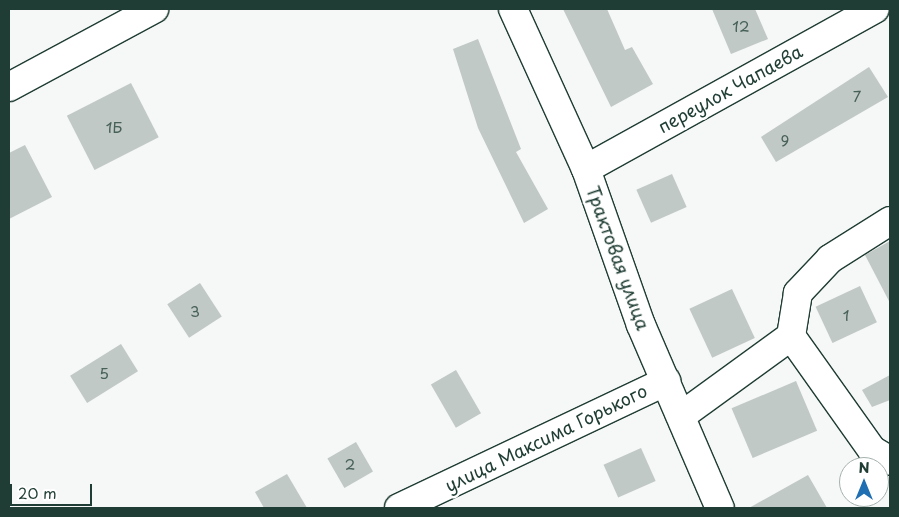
<!DOCTYPE html>
<meta charset="utf-8">
<style>
body{margin:0}
#map{position:relative;width:899px;height:517px;overflow:hidden;background:#f6f7f7;font-family:"Playpen Sans",sans-serif}
div>[style]{position:absolute}
.building>*{inset:0;background:#c0c9c6;transform-origin:0 0}
.roads{filter:drop-shadow(1px 0 #1f3d34) drop-shadow(-1px 0 #1f3d34) drop-shadow(0 1px #1f3d34) drop-shadow(0 -1px #1f3d34)}
.minor>*{height:28px;margin:-14px;padding:0 14px;transform-origin:14px;border-radius:14px;background:#fff}
span{translate:-50% -50%;white-space:nowrap;text-align:center;line-height:1.15;-webkit-text-stroke:5px #fff;paint-order:stroke}
.number-label{font-size:15px;color:#476058}
.number-label span{-webkit-text-stroke-width:0}
.street-label{font-size:18px;color:#1f3d34}
.frame{position:absolute;inset:0;border:10px solid #1f3d34;pointer-events:none}
.north{position:absolute;left:839px;top:457px;width:50px;height:50px;box-sizing:border-box;background:#fff;border:1px solid #a5b1ae;border-radius:50%;rotate:0deg;font-size:14px;font-weight:700;line-height:20px;text-align:center;color:#1f3d34}
.north::after{content:'';display:block;margin:auto;width:18px;height:22px;background:#1f6fb2;clip-path:polygon(50% 0,100% 100%,50% 72%,0 100%)}
.scale{position:absolute;left:10px;top:484px;width:82px;height:22px;box-sizing:border-box;border:2px solid #1f3d34;border-top:0;padding-left:6px;font-size:15px;line-height:18px;white-space:nowrap;color:#1f3d34;-webkit-text-stroke:4px #fff;paint-order:stroke}
</style>
<div id="map">
<div class="building">
<div style="clip-path:polygon(563px 9px,607px 9px,625px 50px,632px 47px,653px 84px,611px 107px)"></div>
<div style="clip-path:polygon(712px 9px,755px 9px,768px 39px,731px 54px)"></div>
<div style="clip-path:polygon(478px 39px,521px 149px,516px 152px,548px 209px,524px 223px,478px 128px,453px 49px)"></div>
<div style="clip-path:polygon(869px 67px,888px 97px,776px 162px,761px 137px)"></div>
<div style="left:131px;top:83px;width:61px;height:72px;rotate:63deg"></div>
<div style="clip-path:polygon(25px 145px,52px 197px,9px 219px,9px 153px)"></div>
<div style="left:672px;top:174px;width:36px;height:39px;rotate:66deg"></div>
<div style="clip-path:polygon(890px 241px,890px 303px,865px 255px)"></div>
<div style="left:200px;top:283px;width:40px;height:39px;rotate:57deg"></div>
<div style="left:860px;top:286px;width:40px;height:49px;rotate:65deg"></div>
<div style="left:732px;top:289px;width:54px;height:47px;rotate:65deg"></div>
<div style="left:121px;top:344px;width:32px;height:60px;rotate:58deg"></div>
<div style="left:456px;top:370px;width:50px;height:29px;rotate:60deg"></div>
<div style="clip-path:polygon(890px 375px,890px 400px,872px 407px,862px 390px)"></div>
<div style="left:796px;top:381px;width:54px;height:70px;rotate:67deg"></div>
<div style="left:356px;top:442px;width:34px;height:33px;rotate:60deg"></div>
<div style="left:641px;top:448px;width:36px;height:41px;rotate:66deg"></div>
<div style="clip-path:polygon(287px 474px,307px 508px,264px 508px,255px 492px)"></div>
<div style="clip-path:polygon(808px 475px,827px 508px,749px 508px)"></div>
</div>
<div class="roads">
<div class="minor">
<div style="left:513px;top:9px;width:176px;rotate:65.5deg"></div>
<div style="left:586px;top:169px;width:165px;rotate:70.6deg"></div>
<div style="left:641px;top:325px;width:199px;rotate:66.7deg"></div>
<div style="left:9px;top:87px;width:165px;rotate:-28.3deg"></div>
<div style="left:586px;top:169px;width:330px;rotate:-29deg"></div>
<div style="left:890px;top:221px;width:71px;rotate:147.7deg"></div>
<div style="left:830px;top:259px;width:47px;rotate:133.3deg"></div>
<div style="left:798px;top:293px;width:44px;rotate:99.2deg"></div>
<div style="left:791px;top:336px;width:140px;rotate:54.6deg"></div>
<div style="left:872px;top:450px;width:21px;rotate:31deg"></div>
<div style="left:681px;top:416px;width:136px;rotate:-36deg"></div>
<div style="left:399px;top:508px;width:296px;rotate:-25.4deg"></div>
</div>
</div>
<div class="number-label">
<span style="left:741px;top:26px">12</span>
<span style="left:857px;top:96px">7</span>
<span style="left:114px;top:127px">1Б</span>
<span style="left:785px;top:140px">9</span>
<span style="left:195px;top:311px">3</span>
<span style="left:846px;top:315px">1</span>
<span style="left:104px;top:373px">5</span>
<span style="left:350px;top:464px">2</span>
</div>
<div class="street-label">
<span style="left:730px;top:89px;rotate:-29deg">переулок Чапаева</span>
<span style="left:618px;top:258px;rotate:70deg">Трактовая улица</span>
<span style="left:546px;top:438px;rotate:-26deg">улица Максима Горького</span>
</div>
<div class="frame"></div>
<div class="north">N</div>
<div class="scale">20 m</div>
</div>
